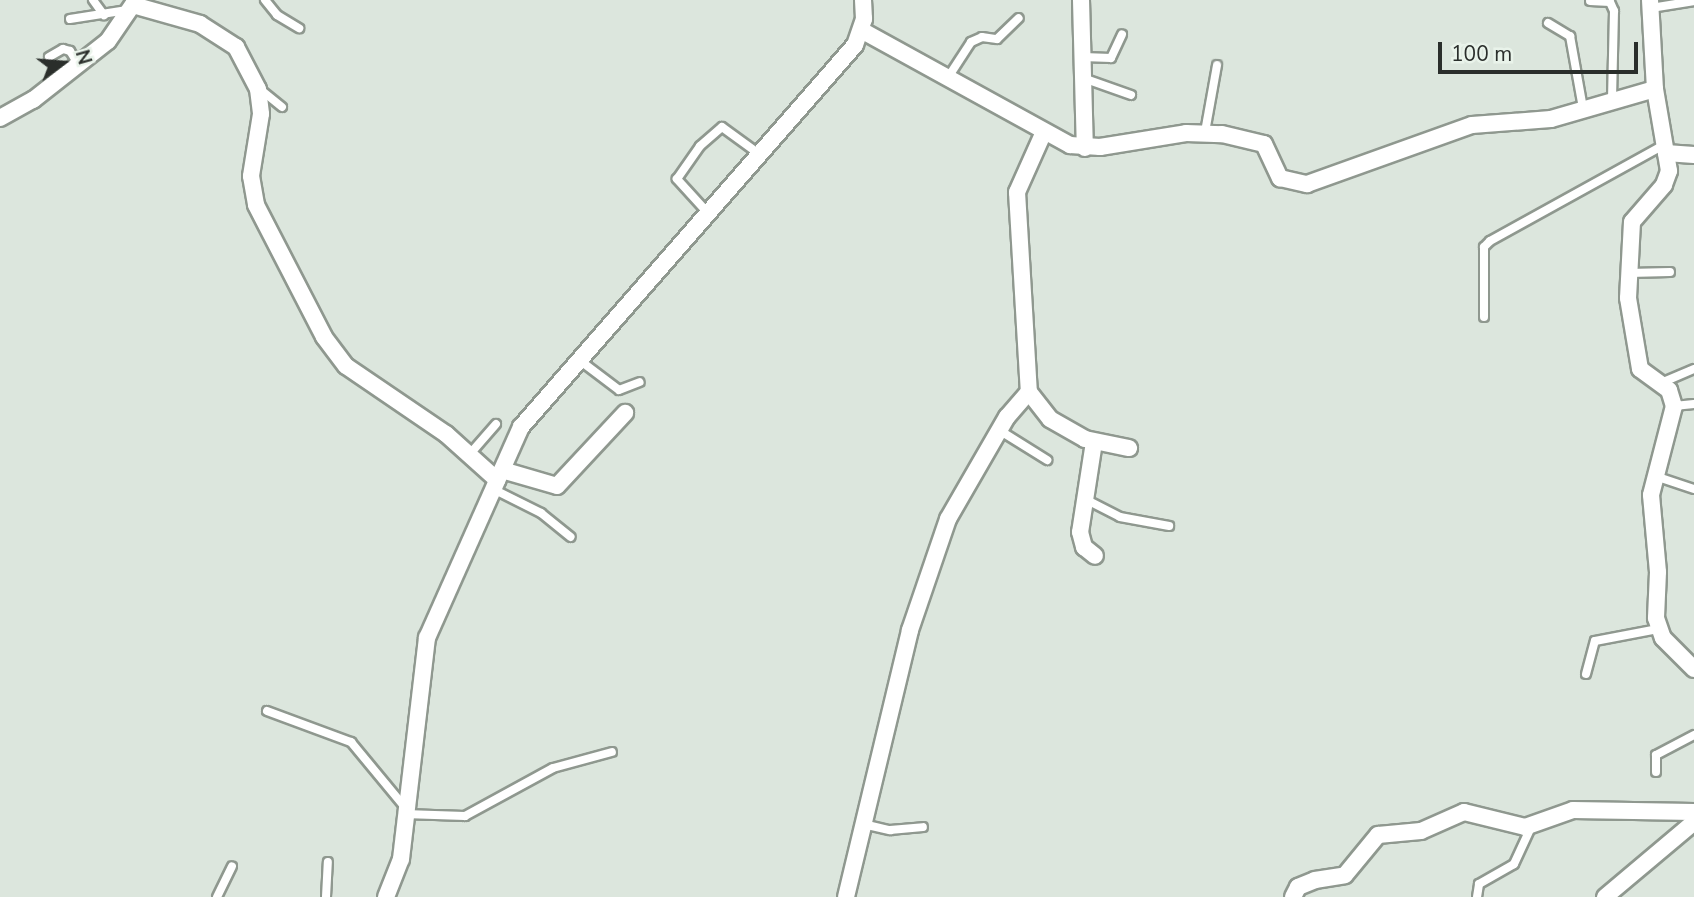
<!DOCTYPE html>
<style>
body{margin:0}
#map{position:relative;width:1694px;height:897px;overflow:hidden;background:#dce6dd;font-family:"Nunito Sans",sans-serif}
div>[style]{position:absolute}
.roads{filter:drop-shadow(2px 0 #8f988f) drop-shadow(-2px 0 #8f988f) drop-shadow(0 2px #8f988f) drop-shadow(0 -2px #8f988f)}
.service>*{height:8px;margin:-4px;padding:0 4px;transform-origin:4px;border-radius:4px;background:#fff}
.minor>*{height:16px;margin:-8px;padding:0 8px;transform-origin:8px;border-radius:8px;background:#fff}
span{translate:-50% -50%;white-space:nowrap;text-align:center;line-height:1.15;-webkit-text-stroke:6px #e9f3ea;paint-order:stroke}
.north{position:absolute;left:28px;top:28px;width:70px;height:70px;-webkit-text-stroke:5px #e9f3ea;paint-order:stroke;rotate:74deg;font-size:19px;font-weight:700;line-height:28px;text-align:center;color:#2a2e2b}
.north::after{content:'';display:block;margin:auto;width:24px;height:32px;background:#2a2e2b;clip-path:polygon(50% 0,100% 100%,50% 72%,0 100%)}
.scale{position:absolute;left:1438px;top:42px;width:200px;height:32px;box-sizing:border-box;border:4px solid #2a2e2b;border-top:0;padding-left:9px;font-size:21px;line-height:24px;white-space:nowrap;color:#2a2e2b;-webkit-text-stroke:5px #e9f3ea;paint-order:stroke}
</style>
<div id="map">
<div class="roads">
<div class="service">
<div style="left:93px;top:0;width:19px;rotate:54deg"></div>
<div style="left:265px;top:0;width:19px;rotate:51deg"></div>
<div style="left:277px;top:15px;width:26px;rotate:31deg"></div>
<div style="left:1590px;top:1px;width:20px;rotate:3deg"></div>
<div style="left:1610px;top:2px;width:10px;rotate:66deg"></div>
<div style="left:1614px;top:11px;width:88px;rotate:91.3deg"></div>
<div style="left:1651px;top:8px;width:44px;rotate:-9.2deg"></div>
<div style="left:70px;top:19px;width:58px;rotate:-9deg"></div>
<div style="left:1548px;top:23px;width:26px;rotate:31deg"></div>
<div style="left:1570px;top:36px;width:73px;rotate:79.8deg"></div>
<div style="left:49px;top:57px;width:16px;rotate:-30deg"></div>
<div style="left:63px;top:49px;width:7px;rotate:16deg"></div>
<div style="left:70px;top:51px;width:15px;rotate:58deg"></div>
<div style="left:1083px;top:57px;width:28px;rotate:2deg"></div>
<div style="left:1111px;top:58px;width:26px;rotate:-65deg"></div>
<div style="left:1083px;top:78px;width:51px;rotate:19.5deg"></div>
<div style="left:947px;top:79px;width:44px;rotate:-57deg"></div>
<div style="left:971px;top:42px;width:12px;rotate:-24deg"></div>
<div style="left:982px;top:37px;width:15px;rotate:8deg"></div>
<div style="left:997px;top:39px;width:30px;rotate:-44deg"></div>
<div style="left:261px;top:90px;width:27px;rotate:39deg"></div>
<div style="left:1205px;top:132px;width:68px;rotate:-79.8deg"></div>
<div style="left:707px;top:212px;width:45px;rotate:-132.3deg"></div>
<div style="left:677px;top:179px;width:40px;rotate:-55.1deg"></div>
<div style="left:700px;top:146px;width:29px;rotate:-41deg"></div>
<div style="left:722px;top:127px;width:46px;rotate:36.1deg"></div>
<div style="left:1629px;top:273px;width:41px;rotate:-1.4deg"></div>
<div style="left:1484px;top:317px;width:70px;rotate:-90deg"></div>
<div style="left:1484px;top:247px;width:8px;rotate:-45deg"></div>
<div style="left:1490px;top:241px;width:199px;rotate:-28.9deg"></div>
<div style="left:578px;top:359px;width:51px;rotate:37.1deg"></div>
<div style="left:619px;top:390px;width:22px;rotate:-21deg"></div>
<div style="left:1661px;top:383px;width:36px;rotate:-23deg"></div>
<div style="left:1674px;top:406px;width:20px;rotate:-6deg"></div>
<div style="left:999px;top:430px;width:57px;rotate:32deg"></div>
<div style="left:469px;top:455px;width:41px;rotate:-48.9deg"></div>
<div style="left:1655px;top:476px;width:41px;rotate:18.4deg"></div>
<div style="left:493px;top:489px;width:54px;rotate:26.6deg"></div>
<div style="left:541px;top:513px;width:38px;rotate:39deg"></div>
<div style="left:1085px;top:499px;width:39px;rotate:27deg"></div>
<div style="left:1120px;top:517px;width:50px;rotate:10.4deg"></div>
<div style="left:1586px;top:674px;width:34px;rotate:-75deg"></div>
<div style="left:1595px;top:641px;width:64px;rotate:-10.8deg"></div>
<div style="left:267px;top:711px;width:90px;rotate:20.3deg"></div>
<div style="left:351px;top:742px;width:83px;rotate:50.4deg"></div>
<div style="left:1656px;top:772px;width:17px;rotate:-90deg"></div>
<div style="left:1656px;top:755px;width:43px;rotate:-27.8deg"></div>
<div style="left:404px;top:814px;width:61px;rotate:1.9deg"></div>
<div style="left:465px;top:816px;width:100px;rotate:-28.6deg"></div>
<div style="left:553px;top:768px;width:61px;rotate:-15.2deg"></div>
<div style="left:863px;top:824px;width:28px;rotate:13deg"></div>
<div style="left:890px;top:830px;width:33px;rotate:-5deg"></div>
<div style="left:217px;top:897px;width:34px;rotate:-64deg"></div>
<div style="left:326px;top:897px;width:35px;rotate:-87deg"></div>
<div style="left:1477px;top:897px;width:13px;rotate:-81deg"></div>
<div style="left:1479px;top:884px;width:40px;rotate:-29.7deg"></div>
<div style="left:1514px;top:864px;width:43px;rotate:-65.2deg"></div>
</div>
<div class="minor">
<div style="left:1081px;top:0;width:148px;rotate:88.5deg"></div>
<div style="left:1650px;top:0;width:89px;rotate:86.8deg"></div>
<div style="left:1655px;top:89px;width:83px;rotate:80.3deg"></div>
<div style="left:1669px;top:171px;width:15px;rotate:110deg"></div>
<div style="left:1664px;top:185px;width:49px;rotate:130.9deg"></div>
<div style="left:1632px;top:222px;width:76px;rotate:93deg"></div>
<div style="left:1628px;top:298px;width:72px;rotate:80.4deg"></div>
<div style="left:1640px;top:369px;width:36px;rotate:36deg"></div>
<div style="left:1669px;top:390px;width:17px;rotate:73deg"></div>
<div style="left:1674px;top:406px;width:92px;rotate:104.5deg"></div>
<div style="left:1651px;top:495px;width:77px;rotate:84.8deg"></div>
<div style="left:1658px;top:572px;width:46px;rotate:92.5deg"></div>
<div style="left:1656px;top:618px;width:21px;rotate:71deg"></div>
<div style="left:1663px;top:638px;width:44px;rotate:45deg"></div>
<div style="left:133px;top:5px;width:70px;rotate:15.8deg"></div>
<div style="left:200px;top:24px;width:43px;rotate:32.6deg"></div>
<div style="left:236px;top:47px;width:47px;rotate:62.4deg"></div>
<div style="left:258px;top:89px;width:25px;rotate:83deg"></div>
<div style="left:261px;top:114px;width:63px;rotate:99.2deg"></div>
<div style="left:251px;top:176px;width:29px;rotate:80deg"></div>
<div style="left:256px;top:205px;width:148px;rotate:62.7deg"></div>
<div style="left:324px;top:337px;width:36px;rotate:53deg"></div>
<div style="left:346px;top:366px;width:121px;rotate:34.2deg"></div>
<div style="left:446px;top:434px;width:69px;rotate:42deg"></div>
<div style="left:861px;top:30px;width:239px;rotate:28.8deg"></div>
<div style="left:1070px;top:145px;width:30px;rotate:4deg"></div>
<div style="left:1100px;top:147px;width:87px;rotate:-9.2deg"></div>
<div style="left:1186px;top:133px;width:36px;rotate:2deg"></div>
<div style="left:1222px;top:134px;width:43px;rotate:13.4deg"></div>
<div style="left:1264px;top:144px;width:38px;rotate:65deg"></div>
<div style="left:1280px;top:178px;width:28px;rotate:13deg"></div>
<div style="left:1307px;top:184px;width:175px;rotate:-19.7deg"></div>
<div style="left:1472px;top:125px;width:79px;rotate:-4.3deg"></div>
<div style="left:1551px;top:119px;width:108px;rotate:-16.1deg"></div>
<div style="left:0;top:118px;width:38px;rotate:-29deg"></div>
<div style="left:33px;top:100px;width:95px;rotate:-38.2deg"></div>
<div style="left:108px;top:41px;width:50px;rotate:-55.7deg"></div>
<div style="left:1043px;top:134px;width:64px;rotate:114.1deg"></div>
<div style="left:1017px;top:192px;width:200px;rotate:86.6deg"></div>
<div style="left:1029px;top:392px;width:34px;rotate:52deg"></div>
<div style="left:1050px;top:419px;width:40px;rotate:29.7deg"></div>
<div style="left:1085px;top:439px;width:45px;rotate:11.6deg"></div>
<div style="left:1666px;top:153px;width:28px;rotate:4deg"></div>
<div style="left:1094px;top:442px;width:91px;rotate:98.8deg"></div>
<div style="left:1080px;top:532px;width:16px;rotate:75deg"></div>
<div style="left:1084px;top:547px;width:14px;rotate:39deg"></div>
<div style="left:502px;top:470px;width:57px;rotate:16.2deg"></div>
<div style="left:557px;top:486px;width:100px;rotate:-47deg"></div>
<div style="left:386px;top:897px;width:41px;rotate:-68.5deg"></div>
<div style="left:401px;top:859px;width:223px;rotate:-83.3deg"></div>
<div style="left:427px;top:638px;width:231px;rotate:-66deg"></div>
<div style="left:521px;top:427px;width:507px;rotate:-48.84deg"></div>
<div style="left:855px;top:45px;width:28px;rotate:-71deg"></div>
<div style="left:864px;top:19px;width:19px;rotate:-93deg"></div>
<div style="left:846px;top:897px;width:275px;rotate:-76.5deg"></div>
<div style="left:910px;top:630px;width:117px;rotate:-71.1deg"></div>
<div style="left:948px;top:519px;width:118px;rotate:-60deg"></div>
<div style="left:1007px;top:417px;width:33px;rotate:-49deg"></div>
<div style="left:1293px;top:897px;width:11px;rotate:-63deg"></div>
<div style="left:1298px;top:887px;width:18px;rotate:-22deg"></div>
<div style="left:1315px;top:880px;width:30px;rotate:-9deg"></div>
<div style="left:1345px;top:875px;width:52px;rotate:-50.5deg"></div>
<div style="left:1378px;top:835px;width:43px;rotate:-5.3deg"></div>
<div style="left:1421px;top:831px;width:47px;rotate:-23.8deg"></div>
<div style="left:1464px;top:812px;width:63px;rotate:13.8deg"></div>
<div style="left:1525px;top:827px;width:51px;rotate:-19.5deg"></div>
<div style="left:1573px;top:810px;width:121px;rotate:0.9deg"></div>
<div style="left:1605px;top:897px;width:116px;rotate:-40.1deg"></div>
</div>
</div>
<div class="north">N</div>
<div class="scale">100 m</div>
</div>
